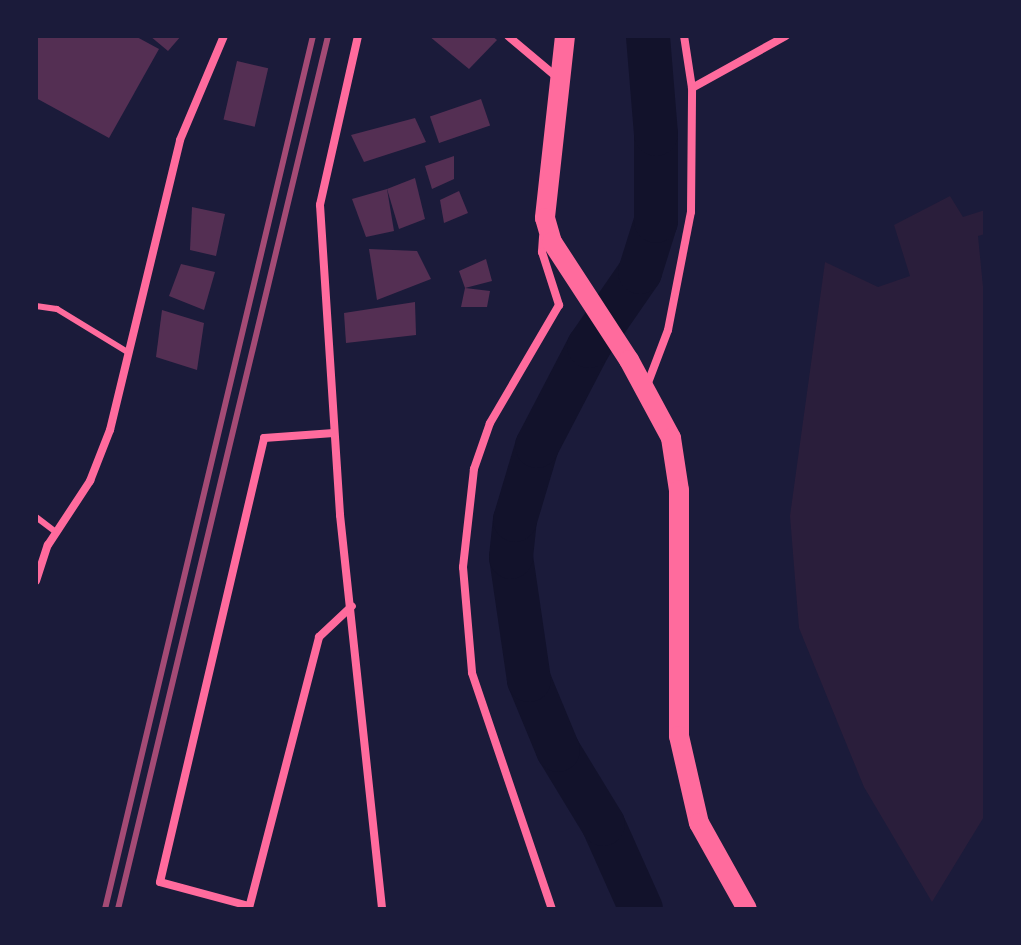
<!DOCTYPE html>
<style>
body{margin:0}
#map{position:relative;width:1021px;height:945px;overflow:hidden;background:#1b1b3a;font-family:"Fira Sans",sans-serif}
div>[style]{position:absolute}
.green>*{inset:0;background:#2a1e3b}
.river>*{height:44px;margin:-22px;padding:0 22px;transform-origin:22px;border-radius:22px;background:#12122b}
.building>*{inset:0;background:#542f53;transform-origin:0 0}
.service>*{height:6px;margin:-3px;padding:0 3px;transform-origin:3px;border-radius:3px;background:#ff6b9d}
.minor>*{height:8px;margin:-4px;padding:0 4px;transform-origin:4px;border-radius:4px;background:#ff6b9d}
.primary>*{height:20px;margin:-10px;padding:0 10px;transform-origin:10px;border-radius:10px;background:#ff6b9d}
.rail>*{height:6px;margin:-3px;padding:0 3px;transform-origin:3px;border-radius:3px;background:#a44b75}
span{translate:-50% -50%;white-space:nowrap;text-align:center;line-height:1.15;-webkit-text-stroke:7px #1b1b3a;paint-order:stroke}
.frame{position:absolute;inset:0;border:38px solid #1b1b3a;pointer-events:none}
</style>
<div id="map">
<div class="green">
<div style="clip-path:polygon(950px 196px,963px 217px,985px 210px,985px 234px,978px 236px,985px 307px,985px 815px,932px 902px,864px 787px,799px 628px,790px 516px,825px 262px,878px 287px,910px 276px,894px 225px)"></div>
</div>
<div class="river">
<div style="left:641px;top:909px;width:93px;rotate:-114.1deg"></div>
<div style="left:603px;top:824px;width:87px;rotate:-121.3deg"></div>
<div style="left:558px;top:750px;width:76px;rotate:-112.5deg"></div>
<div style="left:529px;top:680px;width:124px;rotate:-98.3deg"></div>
<div style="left:511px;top:557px;width:37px;rotate:-84deg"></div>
<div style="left:515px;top:520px;width:77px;rotate:-73.4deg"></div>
<div style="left:537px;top:446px;width:113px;rotate:-62.5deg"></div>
<div style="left:589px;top:346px;width:90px;rotate:-55.4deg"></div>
<div style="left:640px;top:272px;width:53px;rotate:-72.6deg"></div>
<div style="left:656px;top:221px;width:87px;rotate:-90deg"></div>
<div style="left:656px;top:134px;width:98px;rotate:-94.7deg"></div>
</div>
<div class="building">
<div style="clip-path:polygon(36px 36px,135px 36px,159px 49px,109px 138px,36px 98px)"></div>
<div style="clip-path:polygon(150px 36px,181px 36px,168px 51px)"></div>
<div style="clip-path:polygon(429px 36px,492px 36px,497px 40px,469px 69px)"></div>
<div style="left:237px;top:61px;width:32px;height:60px;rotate:13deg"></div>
<div style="left:481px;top:99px;width:28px;height:54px;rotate:71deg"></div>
<div style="clip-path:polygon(415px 118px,426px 142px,364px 162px,351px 135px)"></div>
<div style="clip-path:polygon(454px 156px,454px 179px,432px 189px,425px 166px)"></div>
<div style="clip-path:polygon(415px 178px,425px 219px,399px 229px,387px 189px)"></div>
<div style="clip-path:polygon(387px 189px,394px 231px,366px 237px,352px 199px)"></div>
<div style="clip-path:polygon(459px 191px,468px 213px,444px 223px,440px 200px)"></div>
<div style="clip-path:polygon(192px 207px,225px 214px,216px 256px,190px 250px)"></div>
<div style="clip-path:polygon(369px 249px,417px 251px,431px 279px,377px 300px)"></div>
<div style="clip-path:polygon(486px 259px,492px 281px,465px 288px,490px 291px,487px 307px,461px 307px,465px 288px,459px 271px)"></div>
<div style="clip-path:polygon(181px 264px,215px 272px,204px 310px,169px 296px)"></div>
<div style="clip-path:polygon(415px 302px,416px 335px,346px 343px,344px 313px)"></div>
<div style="clip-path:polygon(162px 310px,204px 323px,197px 370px,156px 357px)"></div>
</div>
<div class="service">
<div style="left:36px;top:306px;width:21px;rotate:8deg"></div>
<div style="left:57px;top:309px;width:84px;rotate:31.4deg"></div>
<div style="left:36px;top:517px;width:25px;rotate:37deg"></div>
</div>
<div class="minor">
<div style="left:358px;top:36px;width:173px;rotate:102.7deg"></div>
<div style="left:320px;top:205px;width:311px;rotate:86.3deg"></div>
<div style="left:340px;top:515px;width:396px;rotate:83.9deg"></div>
<div style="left:508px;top:36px;width:67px;rotate:40.1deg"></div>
<div style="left:692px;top:88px;width:107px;rotate:-29deg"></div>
<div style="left:543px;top:237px;width:15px;rotate:94deg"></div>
<div style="left:542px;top:252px;width:56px;rotate:72.2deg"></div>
<div style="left:559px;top:305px;width:137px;rotate:120.3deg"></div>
<div style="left:490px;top:423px;width:49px;rotate:109.2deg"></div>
<div style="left:474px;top:469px;width:99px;rotate:96.4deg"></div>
<div style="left:463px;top:567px;width:106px;rotate:85.1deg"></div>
<div style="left:472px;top:673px;width:249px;rotate:71.3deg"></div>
<div style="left:646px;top:388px;width:62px;rotate:-69.2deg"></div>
<div style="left:668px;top:330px;width:120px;rotate:-79deg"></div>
<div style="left:691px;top:212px;width:124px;rotate:-89.5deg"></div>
<div style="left:692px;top:88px;width:53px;rotate:-98.7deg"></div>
<div style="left:36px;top:581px;width:38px;rotate:-72deg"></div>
<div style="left:48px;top:545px;width:77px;rotate:-56.7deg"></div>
<div style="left:90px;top:481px;width:55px;rotate:-68.6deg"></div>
<div style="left:110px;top:430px;width:298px;rotate:-76.4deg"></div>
<div style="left:180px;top:140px;width:113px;rotate:-67.1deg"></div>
<div style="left:249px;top:906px;width:92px;rotate:-164.9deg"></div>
<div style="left:160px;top:882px;width:456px;rotate:-76.8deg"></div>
<div style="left:264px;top:438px;width:70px;rotate:-4.1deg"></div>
<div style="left:249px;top:908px;width:280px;rotate:-75.5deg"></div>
<div style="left:319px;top:637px;width:45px;rotate:-43.2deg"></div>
</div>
<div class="primary">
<div style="left:565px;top:36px;width:183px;rotate:96.3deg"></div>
<div style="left:545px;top:218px;width:25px;rotate:74deg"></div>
<div style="left:552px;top:242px;width:141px;rotate:56.9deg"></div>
<div style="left:629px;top:360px;width:89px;rotate:61.7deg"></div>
<div style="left:671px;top:438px;width:53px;rotate:81.3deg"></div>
<div style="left:679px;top:490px;width:246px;rotate:90deg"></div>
<div style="left:679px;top:736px;width:89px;rotate:77.1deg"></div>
<div style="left:699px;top:823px;width:98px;rotate:60.8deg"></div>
</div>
<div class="rail">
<div style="left:105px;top:909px;width:897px;rotate:-76.6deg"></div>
<div style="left:118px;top:909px;width:898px;rotate:-76.47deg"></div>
</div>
<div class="frame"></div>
</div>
